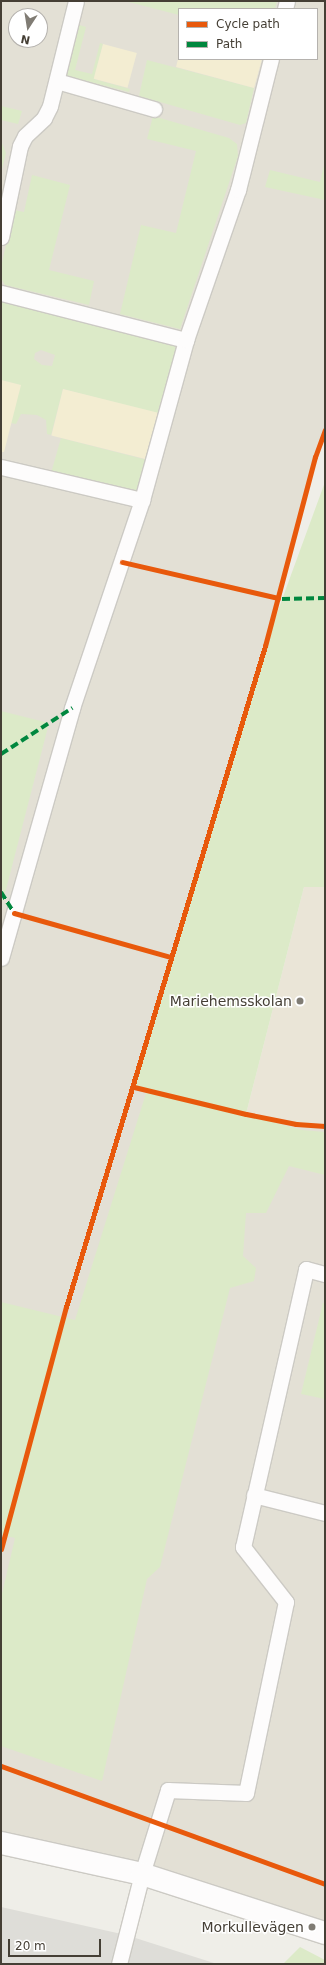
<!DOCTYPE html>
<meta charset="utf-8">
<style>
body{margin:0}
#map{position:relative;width:326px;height:1965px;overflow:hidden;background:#efeee8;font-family:"DejaVu Sans",sans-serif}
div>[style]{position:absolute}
.residential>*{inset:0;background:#e3e0d5}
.education>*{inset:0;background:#eae5d7}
.green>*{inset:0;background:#dceac8}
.sand>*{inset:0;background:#f3edd2;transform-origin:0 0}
.parking>*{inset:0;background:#deddd8}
.roads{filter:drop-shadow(1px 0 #cccac4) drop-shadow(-1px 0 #cccac4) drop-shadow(0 1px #cccac4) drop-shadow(0 -1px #cccac4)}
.lane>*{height:15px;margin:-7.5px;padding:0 7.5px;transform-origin:7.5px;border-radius:7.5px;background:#fdfcfc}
.street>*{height:22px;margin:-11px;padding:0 11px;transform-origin:11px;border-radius:11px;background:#fdfcfc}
.quiet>*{height:4px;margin-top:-2px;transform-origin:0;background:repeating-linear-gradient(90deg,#00873e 0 8px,transparent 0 12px)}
.cycleway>*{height:5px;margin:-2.5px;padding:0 2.5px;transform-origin:2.5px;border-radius:2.5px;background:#e8590c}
.dots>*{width:11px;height:11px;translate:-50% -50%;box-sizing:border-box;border:2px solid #fff;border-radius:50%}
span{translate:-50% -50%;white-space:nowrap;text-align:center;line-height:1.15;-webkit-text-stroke:3px #fff;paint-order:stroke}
.poi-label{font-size:14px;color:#453f35}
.right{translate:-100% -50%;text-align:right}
.frame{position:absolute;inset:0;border:2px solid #453f35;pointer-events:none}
.legend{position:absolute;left:178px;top:8px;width:140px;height:52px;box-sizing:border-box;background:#fff;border:1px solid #b5b2ae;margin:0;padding:5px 7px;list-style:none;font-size:12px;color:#453f35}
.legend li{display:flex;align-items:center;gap:8px;height:20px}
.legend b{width:20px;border:1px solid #b5b2ae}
.north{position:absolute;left:8px;top:8px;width:40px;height:40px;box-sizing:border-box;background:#fff;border:1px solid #b5b2ae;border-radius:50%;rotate:192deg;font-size:11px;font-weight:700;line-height:16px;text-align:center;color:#453f35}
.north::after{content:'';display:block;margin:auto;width:14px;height:18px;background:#807c74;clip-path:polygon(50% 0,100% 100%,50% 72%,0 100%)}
.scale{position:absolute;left:8px;top:1939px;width:93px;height:18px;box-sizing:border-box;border:2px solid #453f35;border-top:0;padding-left:5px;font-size:12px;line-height:14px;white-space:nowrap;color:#453f35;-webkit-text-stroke:3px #fff;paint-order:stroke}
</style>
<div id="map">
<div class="residential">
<div style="clip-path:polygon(evenodd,1px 1px,325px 1px,325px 430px,315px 457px,265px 646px,134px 1087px,246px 1114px,296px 1124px,325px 1126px,325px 1933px,1px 1843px,1px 1px,179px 9px,317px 9px,317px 59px,179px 59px,179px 9px,1px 1px,16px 16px,40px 16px,40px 40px,16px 40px,16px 16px)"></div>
</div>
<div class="education">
<div style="clip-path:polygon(304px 887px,325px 887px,325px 1126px,296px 1124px,246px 1114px)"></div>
</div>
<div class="green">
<div style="clip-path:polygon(125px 1px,277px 1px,275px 9px,179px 9px,179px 15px)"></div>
<div style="clip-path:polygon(76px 24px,86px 27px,75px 70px,92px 74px,100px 43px,103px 44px,94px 79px,130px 89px,129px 92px,63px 75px)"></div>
<div style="clip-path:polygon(147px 60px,254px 88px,246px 123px,240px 125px,139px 96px)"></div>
<div style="clip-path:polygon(1px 106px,22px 111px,18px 124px,1px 120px)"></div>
<div style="clip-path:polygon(153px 116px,229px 138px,237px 144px,238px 156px,180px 329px,120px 314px,141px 225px,176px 233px,196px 151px,147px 139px)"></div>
<div style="clip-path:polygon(1px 141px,6px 153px,1px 173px)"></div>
<div style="clip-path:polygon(325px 161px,325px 200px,265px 187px,270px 170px,320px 182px)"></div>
<div style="clip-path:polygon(32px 175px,70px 185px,49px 270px,94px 281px,89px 305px,5px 285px,1px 278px,1px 267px,14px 210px,24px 212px)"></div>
<div style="clip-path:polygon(evenodd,1px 298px,181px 343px,138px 494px,51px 473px,61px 438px,147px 460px,160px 414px,63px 389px,51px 435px,47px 434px,46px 420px,37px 415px,21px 414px,16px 424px,11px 423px,20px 385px,1px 380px,1px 298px,41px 350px,55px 355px,52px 366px,42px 365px,34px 359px,35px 353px,41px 350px)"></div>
<div style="clip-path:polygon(325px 482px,325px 887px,304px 887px,246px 1114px,228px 1110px,302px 1130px,325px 1132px,325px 1175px,289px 1166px,266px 1213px,246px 1213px,243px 1256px,256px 1268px,254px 1281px,230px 1288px,160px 1567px,147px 1579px,102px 1781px,1px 1746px,1px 1598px,15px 1538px,2px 1535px,1px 1537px,1px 1302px,75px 1320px,147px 1090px,134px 1087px,265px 646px)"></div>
<div style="clip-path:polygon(1px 711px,49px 723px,3px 901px,1px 901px)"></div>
<div style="clip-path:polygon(323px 1303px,325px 1303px,325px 1399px,301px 1394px)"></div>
<div style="clip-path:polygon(300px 1947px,325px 1960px,325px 1964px,283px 1964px)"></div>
</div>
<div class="sand">
<div style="left:103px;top:44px;width:35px;height:36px;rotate:15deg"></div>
<div style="clip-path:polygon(179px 55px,179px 59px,262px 59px,254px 88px,176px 67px)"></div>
<div style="clip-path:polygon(1px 380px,21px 385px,4px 452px,1px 452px)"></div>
<div style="left:63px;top:389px;width:100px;height:48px;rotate:14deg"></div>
</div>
<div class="parking">
<div style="clip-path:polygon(1px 1907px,126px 1935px,217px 1964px,1px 1964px)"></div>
</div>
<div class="roads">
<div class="lane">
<div style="left:285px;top:9px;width:8px;rotate:-76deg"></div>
<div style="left:57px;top:81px;width:101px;rotate:16.1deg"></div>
<div style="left:1px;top:237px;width:93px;rotate:-78.2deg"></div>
<div style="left:20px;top:146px;width:11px;rotate:-63deg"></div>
<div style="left:25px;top:136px;width:26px;rotate:-43deg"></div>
<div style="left:44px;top:118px;width:13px;rotate:-63deg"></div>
<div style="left:50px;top:106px;width:108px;rotate:-76.1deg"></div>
<div style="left:1px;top:293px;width:191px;rotate:14.3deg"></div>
<div style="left:1px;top:467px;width:145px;rotate:13.2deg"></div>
<div style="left:1px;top:958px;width:260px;rotate:-74.1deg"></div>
<div style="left:72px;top:708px;width:219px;rotate:-71.4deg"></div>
<div style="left:142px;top:500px;width:166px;rotate:-74.6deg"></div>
<div style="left:186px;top:340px;width:159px;rotate:-70.9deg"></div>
<div style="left:238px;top:190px;width:135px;rotate:-75.9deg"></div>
<div style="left:254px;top:1495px;width:73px;rotate:14.2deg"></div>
<div style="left:119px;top:1964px;width:93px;rotate:-75.7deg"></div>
<div style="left:142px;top:1874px;width:88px;rotate:-72.8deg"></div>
<div style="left:168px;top:1790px;width:78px;rotate:2.2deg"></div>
<div style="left:246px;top:1793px;width:195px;rotate:-78.2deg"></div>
<div style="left:286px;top:1602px;width:70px;rotate:-128deg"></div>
<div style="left:243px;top:1547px;width:285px;rotate:-77.2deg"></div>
<div style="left:306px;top:1269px;width:20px;rotate:15deg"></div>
</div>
<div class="street">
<div style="left:1px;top:1843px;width:144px;rotate:12.4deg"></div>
<div style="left:142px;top:1874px;width:192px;rotate:17.9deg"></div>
</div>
</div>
<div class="quiet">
<div style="left:282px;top:599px;width:43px;rotate:-1.3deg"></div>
<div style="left:1px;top:754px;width:85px;rotate:-32.9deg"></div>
<div style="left:1px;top:892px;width:25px;rotate:58deg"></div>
</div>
<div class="cycleway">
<div style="left:122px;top:562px;width:160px;rotate:13deg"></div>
<div style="left:14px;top:913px;width:163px;rotate:15.7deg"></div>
<div style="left:134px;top:1087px;width:115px;rotate:13.6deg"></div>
<div style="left:246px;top:1114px;width:51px;rotate:11.3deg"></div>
<div style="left:296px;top:1124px;width:29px;rotate:4deg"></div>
<div style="left:1px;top:1549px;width:251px;rotate:-75deg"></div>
<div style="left:66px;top:1307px;width:690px;rotate:-73.25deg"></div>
<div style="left:265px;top:646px;width:196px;rotate:-75.2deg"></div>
<div style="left:315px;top:457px;width:29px;rotate:-70deg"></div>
<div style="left:1px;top:1766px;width:345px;rotate:20deg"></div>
</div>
<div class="dots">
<div style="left:300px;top:1001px;background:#807c74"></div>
<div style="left:312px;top:1927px;background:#807c74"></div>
</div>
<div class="poi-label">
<span class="right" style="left:292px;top:1001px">Mariehemsskolan</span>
<span class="right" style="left:304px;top:1927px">Morkullevägen</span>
</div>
<div class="frame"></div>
<ul class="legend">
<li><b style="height:5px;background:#e8590c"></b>Cycle path</li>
<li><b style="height:5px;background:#00873e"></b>Path</li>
</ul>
<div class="north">N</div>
<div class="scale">20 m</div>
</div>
